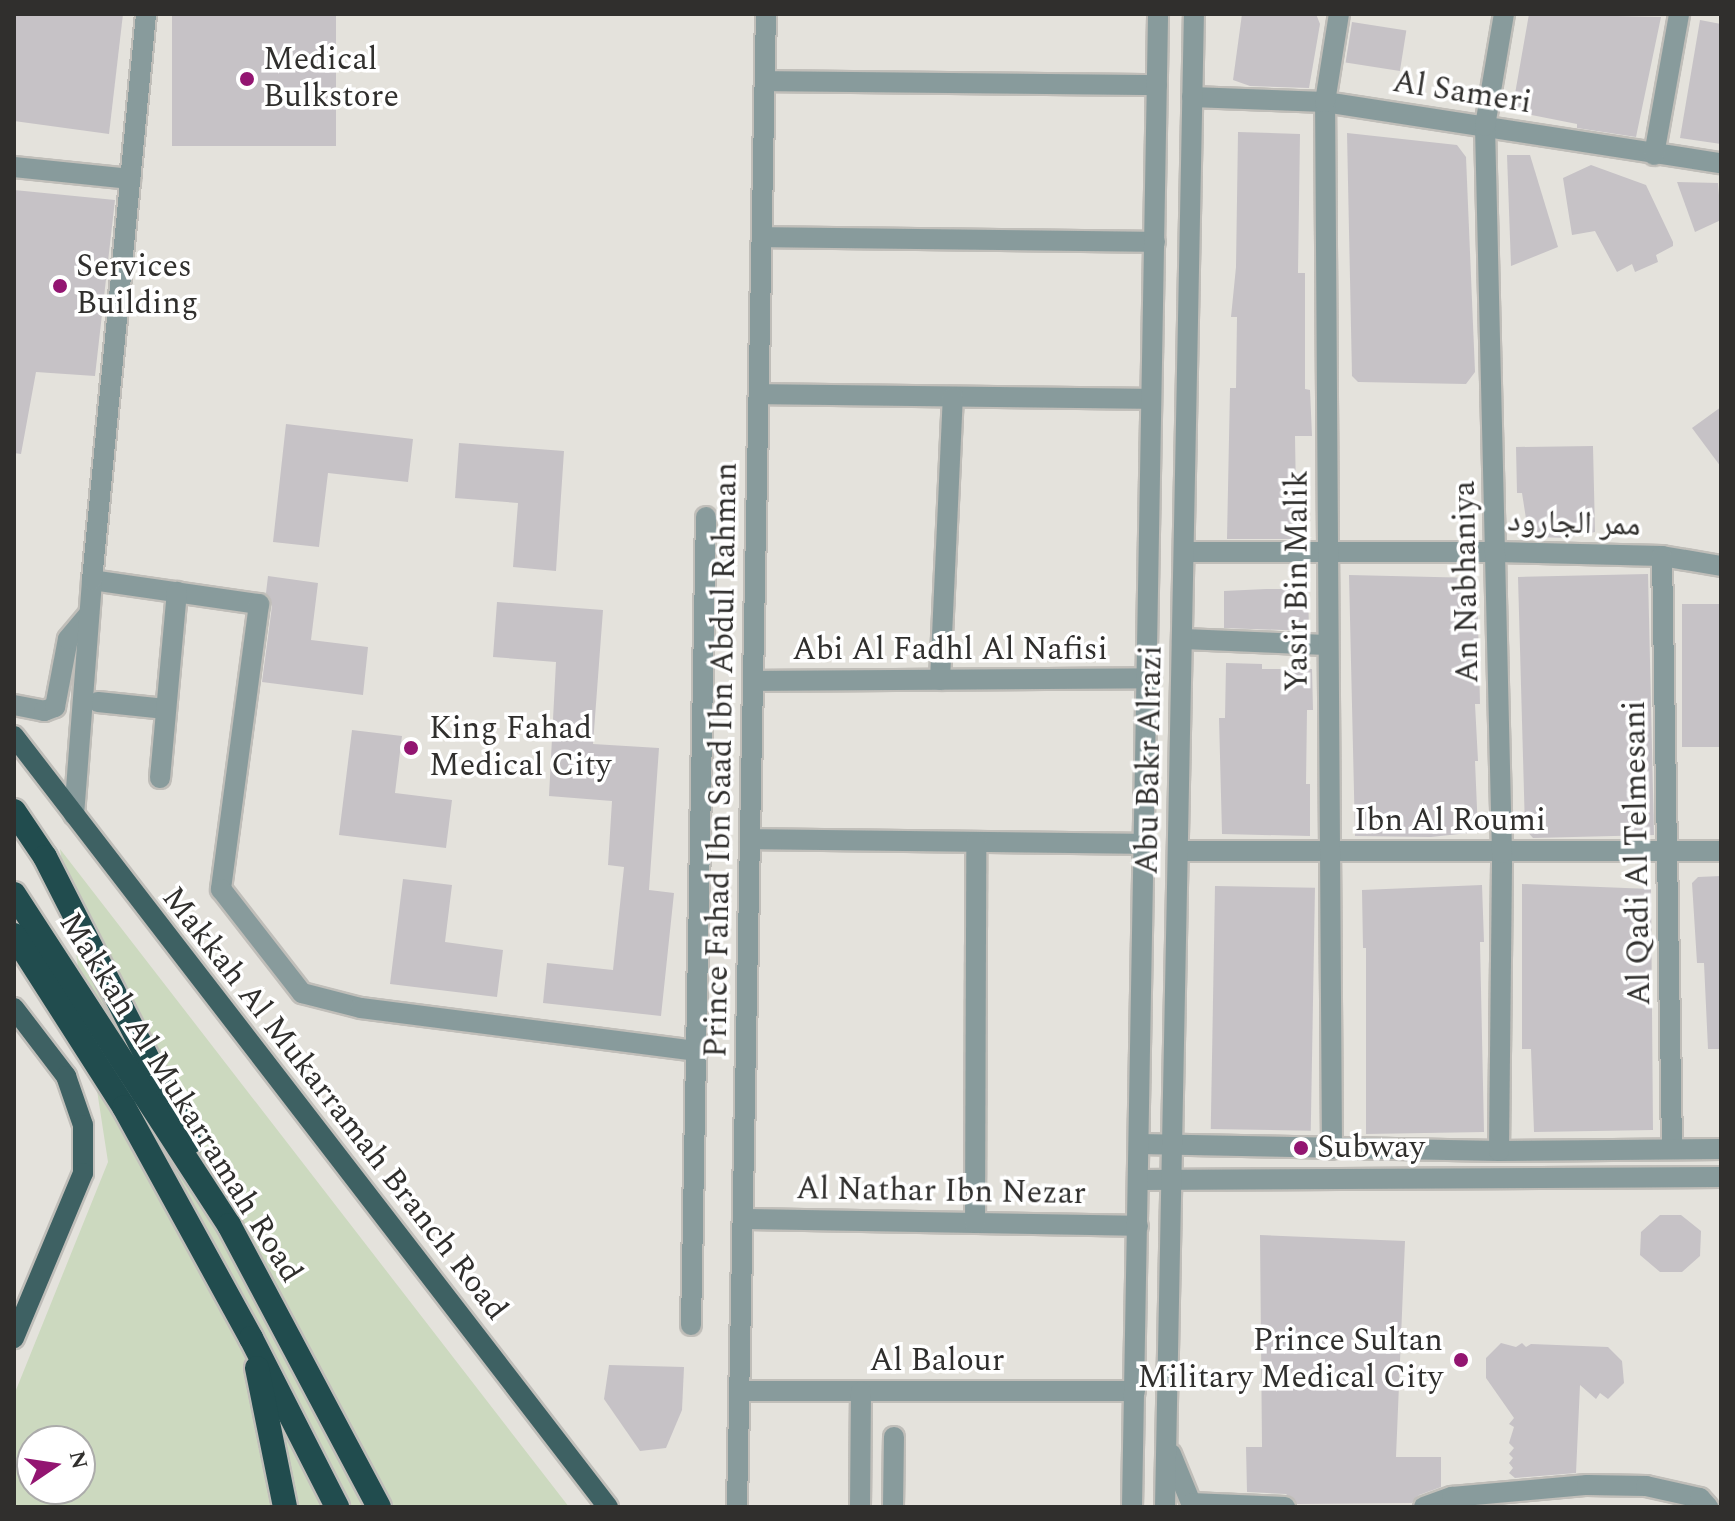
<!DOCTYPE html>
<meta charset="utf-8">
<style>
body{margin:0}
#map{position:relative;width:1735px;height:1521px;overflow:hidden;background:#e4e2dc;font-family:Spectral,"Noto Naskh Arabic",serif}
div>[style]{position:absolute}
.green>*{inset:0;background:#ccd9bf}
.building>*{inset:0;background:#c6c2c6;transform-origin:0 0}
.roads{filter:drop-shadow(2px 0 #c0beb9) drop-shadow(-2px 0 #c0beb9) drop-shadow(0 2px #c0beb9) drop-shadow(0 -2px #c0beb9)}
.minor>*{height:20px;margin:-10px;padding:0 10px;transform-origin:10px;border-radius:10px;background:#889b9c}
.major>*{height:20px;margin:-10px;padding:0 10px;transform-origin:10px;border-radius:10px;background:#3e6163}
.highway>*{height:24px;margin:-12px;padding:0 12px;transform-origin:12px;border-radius:12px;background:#214c4e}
.dots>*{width:22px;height:22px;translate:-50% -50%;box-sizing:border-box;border:4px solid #fff;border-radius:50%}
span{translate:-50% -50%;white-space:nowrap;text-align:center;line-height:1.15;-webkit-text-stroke:7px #fff;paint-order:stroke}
.poi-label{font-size:32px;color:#302f2d}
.left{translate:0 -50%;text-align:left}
.right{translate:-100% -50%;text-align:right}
.street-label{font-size:32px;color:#302f2d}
.frame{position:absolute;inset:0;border:16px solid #302f2d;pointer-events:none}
.north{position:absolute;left:16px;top:1425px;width:80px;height:80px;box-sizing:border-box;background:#fff;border:2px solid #acacab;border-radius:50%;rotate:77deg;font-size:22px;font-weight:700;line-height:32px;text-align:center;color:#302f2d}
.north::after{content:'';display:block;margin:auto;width:28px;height:36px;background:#931571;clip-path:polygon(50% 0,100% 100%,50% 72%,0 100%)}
</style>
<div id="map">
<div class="green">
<div style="clip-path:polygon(evenodd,60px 849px,569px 1507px,14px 1507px,14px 1395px,108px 1162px,60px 849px,32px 1441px,80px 1441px,80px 1489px,32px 1489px,32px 1441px)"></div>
</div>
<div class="building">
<div style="clip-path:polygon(14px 14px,123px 14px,109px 134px,14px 121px)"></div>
<div style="left:172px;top:14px;width:164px;height:132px"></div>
<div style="clip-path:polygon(1242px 14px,1316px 14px,1320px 24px,1309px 88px,1250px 86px,1233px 80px)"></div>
<div style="clip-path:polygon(1529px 14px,1661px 17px,1636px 137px,1577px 128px,1577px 124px,1512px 111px)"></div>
<div style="clip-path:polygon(1700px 20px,1721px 24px,1721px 144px,1680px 138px)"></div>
<div style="left:1352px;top:22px;width:55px;height:41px;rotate:9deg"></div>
<div style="clip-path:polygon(1238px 132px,1300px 134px,1298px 273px,1305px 273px,1305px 389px,1310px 390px,1312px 436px,1295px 436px,1296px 497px,1310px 498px,1307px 539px,1227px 539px,1230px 388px,1236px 388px,1237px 317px,1231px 317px,1236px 267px)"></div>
<div style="clip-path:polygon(1347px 133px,1457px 145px,1466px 157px,1475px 372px,1466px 384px,1358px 382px,1352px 376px)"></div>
<div style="clip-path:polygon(1507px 155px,1530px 155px,1558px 247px,1511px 266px)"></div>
<div style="clip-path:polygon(1591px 165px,1646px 185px,1673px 242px,1673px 246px,1656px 255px,1658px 262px,1635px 272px,1632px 264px,1617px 272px,1595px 231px,1572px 235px,1563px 178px)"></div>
<div style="clip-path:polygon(1677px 182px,1718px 183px,1721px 220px,1695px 232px)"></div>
<div style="clip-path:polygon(14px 190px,115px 200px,95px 376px,36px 372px,21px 454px,14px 453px)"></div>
<div style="clip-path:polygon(1721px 407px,1721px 467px,1692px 428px)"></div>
<div style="clip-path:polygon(286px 424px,413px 439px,408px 482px,328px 473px,319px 547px,273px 542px)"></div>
<div style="clip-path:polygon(459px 443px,564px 451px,556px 571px,513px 567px,518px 503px,455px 498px)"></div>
<div style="clip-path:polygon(1593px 446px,1595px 532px,1565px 538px,1537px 537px,1534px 525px,1527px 525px,1522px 493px,1517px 493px,1516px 447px)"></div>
<div style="clip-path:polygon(1648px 574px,1654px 835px,1533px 838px,1525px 829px,1518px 577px)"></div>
<div style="clip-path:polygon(1349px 575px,1477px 578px,1480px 704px,1475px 704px,1478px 761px,1475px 761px,1478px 832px,1431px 837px,1355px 836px)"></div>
<div style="clip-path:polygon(268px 576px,318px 583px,311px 640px,368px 647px,363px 695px,262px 682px,272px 606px,266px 593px)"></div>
<div style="clip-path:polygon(1266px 589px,1308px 589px,1309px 631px,1224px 628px,1224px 591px)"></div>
<div style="clip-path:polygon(497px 602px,603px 610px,593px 744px,659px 748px,649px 890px,674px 893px,661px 1016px,543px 1003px,547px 963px,613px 970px,624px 867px,608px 865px,612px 801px,549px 796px,556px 662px,493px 657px)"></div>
<div style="left:1682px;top:604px;width:39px;height:143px"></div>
<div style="clip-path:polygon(1226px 663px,1262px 664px,1262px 669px,1312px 669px,1313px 710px,1307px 710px,1306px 784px,1310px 784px,1310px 836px,1222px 834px,1219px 718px,1225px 718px)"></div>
<div style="clip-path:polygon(352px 730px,402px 736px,395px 793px,452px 800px,446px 848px,339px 835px)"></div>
<div style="clip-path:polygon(1721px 876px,1721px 1049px,1708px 1049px,1704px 963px,1697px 963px,1692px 883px,1698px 877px)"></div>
<div style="clip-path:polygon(403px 879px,452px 885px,445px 942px,503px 950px,497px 997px,390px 984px)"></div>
<div style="clip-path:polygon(1522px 884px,1651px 889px,1653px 1130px,1534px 1132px,1531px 1049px,1522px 1049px)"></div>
<div style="clip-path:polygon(1482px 885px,1484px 942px,1480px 942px,1484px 1132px,1366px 1134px,1366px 948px,1363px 948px,1362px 890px)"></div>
<div style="left:1215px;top:886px;width:100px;height:243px;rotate:1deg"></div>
<div style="clip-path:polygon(1660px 1215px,1681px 1215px,1701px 1231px,1700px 1256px,1682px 1272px,1660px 1272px,1640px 1255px,1641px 1232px)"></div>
<div style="clip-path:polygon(1260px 1235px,1405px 1241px,1396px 1457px,1441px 1457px,1441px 1487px,1419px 1495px,1412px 1503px,1297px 1504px,1286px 1494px,1247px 1492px,1246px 1447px,1262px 1447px)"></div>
<div style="clip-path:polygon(1501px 1343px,1516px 1347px,1522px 1343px,1526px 1347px,1531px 1344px,1608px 1347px,1622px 1361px,1624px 1383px,1608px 1399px,1600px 1393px,1596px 1399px,1580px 1385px,1576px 1473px,1515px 1478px,1509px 1473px,1513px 1468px,1509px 1463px,1513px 1458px,1509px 1454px,1514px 1448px,1509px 1443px,1514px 1427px,1509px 1424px,1514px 1418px,1486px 1378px,1486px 1358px)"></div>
<div style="clip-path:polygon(609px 1365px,684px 1367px,682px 1410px,666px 1448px,640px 1451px,604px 1399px)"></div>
</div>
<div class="roads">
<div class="minor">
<div style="left:765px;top:81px;width:392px;rotate:0.6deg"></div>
<div style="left:1192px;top:97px;width:133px;rotate:2.2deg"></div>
<div style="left:1325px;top:102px;width:401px;rotate:8.8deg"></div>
<div style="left:1654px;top:155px;width:143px;rotate:-79.9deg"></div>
<div style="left:14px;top:167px;width:117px;rotate:5.9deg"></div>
<div style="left:762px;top:237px;width:393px;rotate:0.7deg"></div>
<div style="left:759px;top:394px;width:391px;rotate:0.7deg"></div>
<div style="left:1184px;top:552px;width:313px"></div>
<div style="left:1497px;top:552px;width:165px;rotate:1.4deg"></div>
<div style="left:1662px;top:556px;width:60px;rotate:9.6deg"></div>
<div style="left:1662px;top:556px;width:593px;rotate:89.03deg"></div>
<div style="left:92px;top:580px;width:169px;rotate:8.2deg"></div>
<div style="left:259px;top:604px;width:288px;rotate:97.6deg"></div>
<div style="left:221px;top:889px;width:132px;rotate:52.1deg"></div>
<div style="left:302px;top:993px;width:61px;rotate:14.3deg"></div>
<div style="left:361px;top:1008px;width:339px;rotate:7.3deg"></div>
<div style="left:1182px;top:639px;width:146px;rotate:2.4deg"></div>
<div style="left:940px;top:680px;width:283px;rotate:-87.4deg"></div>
<div style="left:754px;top:681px;width:394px;rotate:-0.4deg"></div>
<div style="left:98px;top:702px;width:68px;rotate:5.9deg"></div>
<div style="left:14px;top:705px;width:31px;rotate:11deg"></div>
<div style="left:44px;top:711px;width:12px;rotate:-20deg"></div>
<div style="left:55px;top:707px;width:69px;rotate:-79.2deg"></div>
<div style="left:68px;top:639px;width:33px;rotate:-50deg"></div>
<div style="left:160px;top:778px;width:187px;rotate:-84.8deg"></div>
<div style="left:74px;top:815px;width:236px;rotate:-85.6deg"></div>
<div style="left:92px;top:580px;width:569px;rotate:-84.55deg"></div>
<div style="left:750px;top:839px;width:394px;rotate:0.7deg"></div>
<div style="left:1178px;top:851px;width:543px"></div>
<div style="left:1139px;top:1144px;width:360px;rotate:1.1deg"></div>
<div style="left:1499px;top:1151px;width:222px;rotate:-0.5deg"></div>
<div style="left:1332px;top:1149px;width:1047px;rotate:-90.38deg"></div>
<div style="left:1325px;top:102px;width:89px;rotate:-81deg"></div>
<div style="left:1499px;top:1151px;width:298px;rotate:-89.4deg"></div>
<div style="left:1502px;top:853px;width:727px;rotate:-91.34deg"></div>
<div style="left:1485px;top:126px;width:114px;rotate:-80.4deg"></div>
<div style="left:1139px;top:1180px;width:582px;rotate:-0.3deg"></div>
<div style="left:743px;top:1219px;width:395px;rotate:1deg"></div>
<div style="left:975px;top:1223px;width:381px;rotate:-89.8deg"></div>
<div style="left:691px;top:1325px;width:808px;rotate:-88.94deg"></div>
<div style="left:740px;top:1391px;width:395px"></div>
<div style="left:1171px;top:1454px;width:53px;rotate:67.8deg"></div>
<div style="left:1191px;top:1503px;width:94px;rotate:2.4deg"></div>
<div style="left:737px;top:1507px;width:1493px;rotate:-88.89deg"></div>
<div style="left:860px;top:1507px;width:115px;rotate:-89.5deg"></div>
<div style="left:893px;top:1507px;width:70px;rotate:-89.2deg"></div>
<div style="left:1132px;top:1507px;width:1493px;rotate:-89deg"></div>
<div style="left:1165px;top:1507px;width:1493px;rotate:-88.89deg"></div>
<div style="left:1424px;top:1507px;width:30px;rotate:-20deg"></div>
<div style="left:1452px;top:1497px;width:136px;rotate:-5.1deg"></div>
<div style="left:1587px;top:1485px;width:59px;rotate:1deg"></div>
<div style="left:1646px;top:1486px;width:55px;rotate:12.5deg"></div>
<div style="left:1700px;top:1498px;width:12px;rotate:48deg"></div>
</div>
<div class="major">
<div style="left:14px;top:736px;width:973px;rotate:52.39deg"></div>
<div style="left:14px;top:1008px;width:86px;rotate:52.6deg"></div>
<div style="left:66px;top:1076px;width:52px;rotate:70.9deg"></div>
<div style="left:83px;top:1125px;width:48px;rotate:90deg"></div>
<div style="left:83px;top:1173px;width:179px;rotate:112.7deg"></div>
</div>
<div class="highway">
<div style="left:14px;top:811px;width:55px;rotate:56deg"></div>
<div style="left:45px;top:857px;width:320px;rotate:63deg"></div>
<div style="left:14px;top:894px;width:395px;rotate:57deg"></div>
<div style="left:229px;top:1225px;width:319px;rotate:62deg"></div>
<div style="left:14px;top:935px;width:204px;rotate:57.4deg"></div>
<div style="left:124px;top:1107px;width:264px;rotate:61.2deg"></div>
<div style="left:251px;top:1338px;width:190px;rotate:63deg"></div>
<div style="left:257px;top:1368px;width:142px;rotate:78.6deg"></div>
</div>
</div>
<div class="dots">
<div style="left:247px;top:79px;background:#931571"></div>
<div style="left:60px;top:286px;background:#931571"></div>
<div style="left:411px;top:748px;background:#931571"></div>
<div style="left:1301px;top:1148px;background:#931571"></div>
<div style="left:1461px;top:1360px;background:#931571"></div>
</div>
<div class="poi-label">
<span class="left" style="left:263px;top:79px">Medical<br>Bulkstore</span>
<span class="left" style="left:76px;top:286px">Services<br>Building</span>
<span class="left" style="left:429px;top:748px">King Fahad<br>Medical City</span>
<span class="left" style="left:1317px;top:1148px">Subway</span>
<span class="right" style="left:1443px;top:1360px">Prince Sultan<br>Military Medical City</span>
</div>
<div class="street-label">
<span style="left:1462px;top:93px;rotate:9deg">Al Sameri</span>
<span style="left:1574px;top:524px;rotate:2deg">ممر الجارود</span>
<span style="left:1298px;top:581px;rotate:-90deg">Yasir Bin Malik</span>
<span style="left:1467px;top:582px;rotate:-91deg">An Nabhaniya</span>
<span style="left:950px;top:650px">Abi Al Fadhl Al Nafisi</span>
<span style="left:722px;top:760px;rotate:-89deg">Prince Fahad Ibn Saad Ibn Abdul Rahman</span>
<span style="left:1150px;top:760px;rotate:-89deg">Abu Bakr Alrazi</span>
<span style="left:1450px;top:821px">Ibn Al Roumi</span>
<span style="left:1638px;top:853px;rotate:-91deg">Al Qadi Al Telmesani</span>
<span style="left:180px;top:1098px;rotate:58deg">Makkah Al Mukarramah Road</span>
<span style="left:334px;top:1104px;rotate:52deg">Makkah Al Mukarramah Branch Road</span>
<span style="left:941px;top:1192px;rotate:1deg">Al Nathar Ibn Nezar</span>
<span style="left:937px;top:1361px">Al Balour</span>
</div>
<div class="frame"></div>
<div class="north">N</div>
</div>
